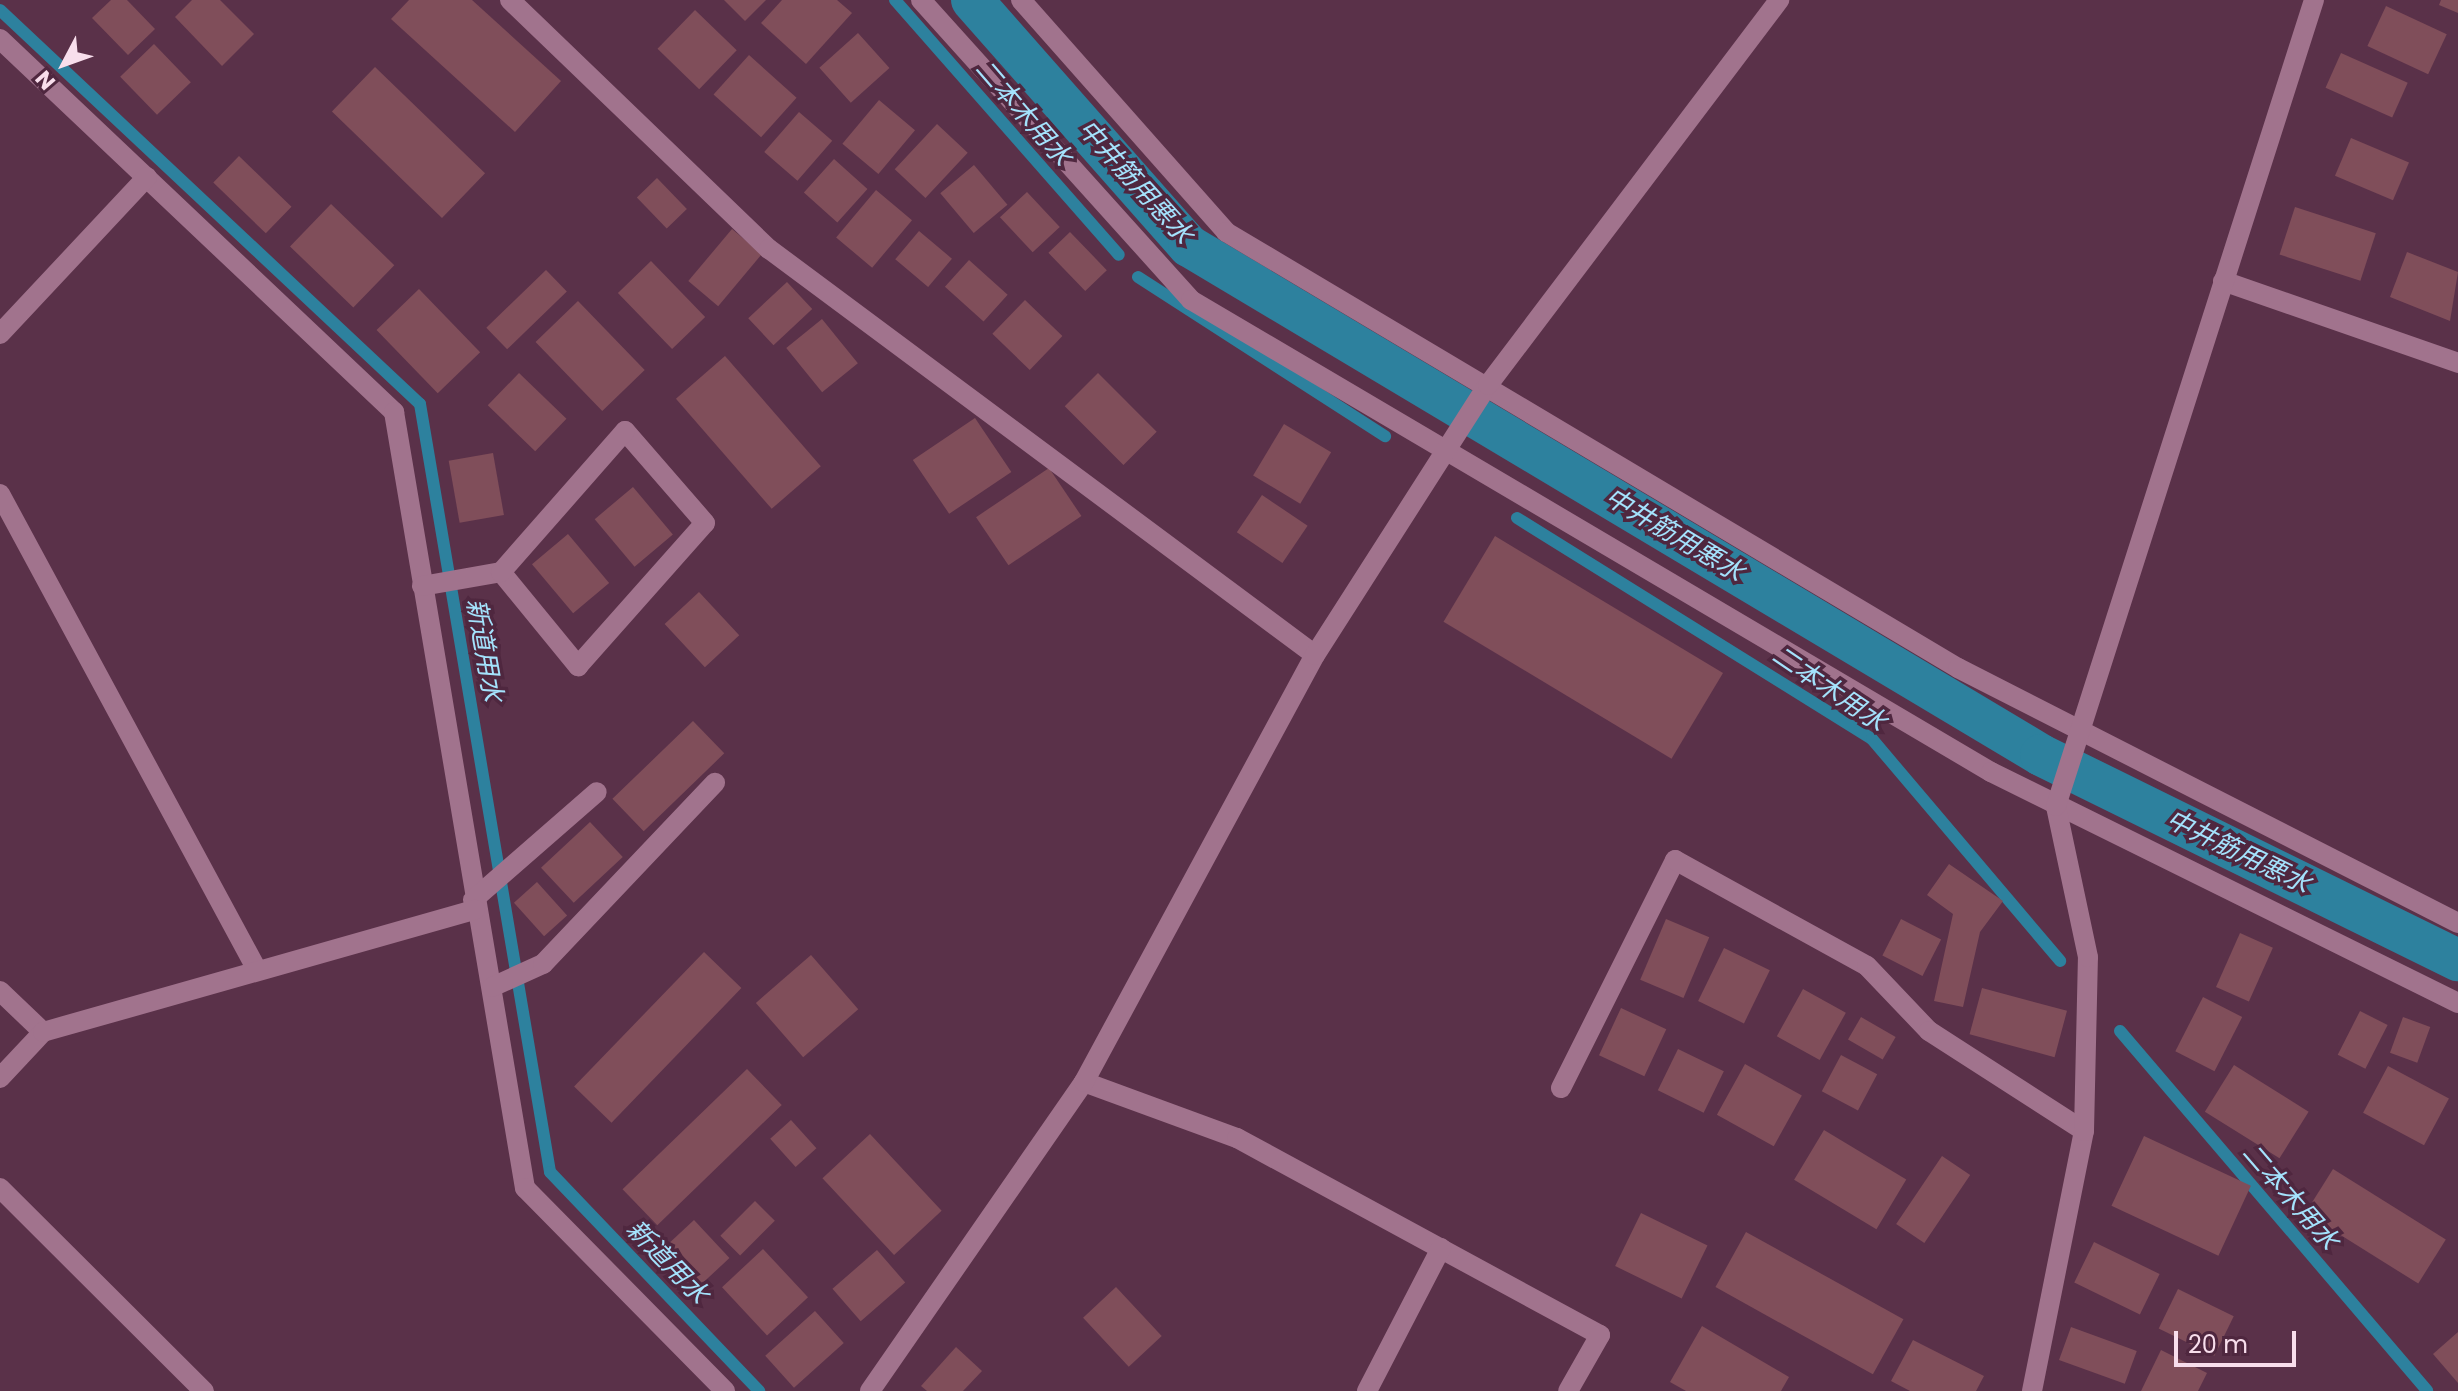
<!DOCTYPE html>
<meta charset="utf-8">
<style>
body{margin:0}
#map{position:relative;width:2458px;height:1391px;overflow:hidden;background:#5a3149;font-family:Poppins,"Noto Sans JP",sans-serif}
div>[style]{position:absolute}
.stream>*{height:12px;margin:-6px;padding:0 6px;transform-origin:6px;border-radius:6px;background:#2d819e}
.canal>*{height:42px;margin:-21px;padding:0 21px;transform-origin:21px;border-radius:21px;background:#2d819e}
.building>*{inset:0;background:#804e5a;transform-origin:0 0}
.minor>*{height:20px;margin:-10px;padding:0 10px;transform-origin:10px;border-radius:10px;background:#a1738d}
span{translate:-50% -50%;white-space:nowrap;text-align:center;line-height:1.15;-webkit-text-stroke:7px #4f273f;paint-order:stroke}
.water-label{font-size:26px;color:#a4e2fc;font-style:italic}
.north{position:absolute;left:24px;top:24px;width:80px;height:80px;-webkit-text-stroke:6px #4f273f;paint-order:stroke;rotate:229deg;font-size:22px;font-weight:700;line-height:32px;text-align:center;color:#f8deec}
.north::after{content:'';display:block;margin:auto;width:28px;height:36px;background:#f8deec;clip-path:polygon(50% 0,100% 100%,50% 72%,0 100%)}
.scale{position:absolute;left:2174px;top:1331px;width:122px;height:36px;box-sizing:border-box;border:4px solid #f8deec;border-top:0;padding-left:10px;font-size:24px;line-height:28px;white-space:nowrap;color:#f8deec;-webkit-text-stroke:6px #4f273f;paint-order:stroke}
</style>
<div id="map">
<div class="stream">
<div style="left:895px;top:0;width:339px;rotate:48.7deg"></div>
<div style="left:0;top:10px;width:576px;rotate:43.17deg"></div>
<div style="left:420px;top:404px;width:779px;rotate:80.39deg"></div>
<div style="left:550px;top:1172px;width:303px;rotate:46.3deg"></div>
<div style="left:1138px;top:277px;width:294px;rotate:32.8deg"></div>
<div style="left:1517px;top:518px;width:418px;rotate:31.9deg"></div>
<div style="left:1872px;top:739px;width:291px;rotate:49.7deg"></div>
<div style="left:2120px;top:1031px;width:473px;rotate:49.5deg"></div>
</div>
<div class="canal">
<div style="left:972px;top:0;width:328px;rotate:48.6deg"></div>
<div style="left:1189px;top:246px;width:992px;rotate:30.85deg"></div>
<div style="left:2041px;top:755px;width:465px;rotate:26.2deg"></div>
</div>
<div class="building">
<div style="clip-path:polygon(111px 0,127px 0,155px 29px,128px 55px,92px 18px)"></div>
<div style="clip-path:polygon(192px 0,220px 0,254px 34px,222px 66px,175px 17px)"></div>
<div style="clip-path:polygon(409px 0,472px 0,561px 81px,515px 132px,391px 19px)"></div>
<div style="clip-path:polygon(724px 0,766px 0,745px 21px)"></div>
<div style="clip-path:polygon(782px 0,837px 0,852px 13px,806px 64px,761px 23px)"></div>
<div style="clip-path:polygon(2441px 0,2458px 0,2458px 13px,2439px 5px)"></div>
<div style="left:2386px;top:6px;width:67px;height:44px;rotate:25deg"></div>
<div style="left:695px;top:10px;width:58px;height:54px;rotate:44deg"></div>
<div style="left:858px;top:33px;width:47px;height:52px;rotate:48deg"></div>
<div style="left:154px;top:44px;width:53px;height:47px;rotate:46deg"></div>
<div style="left:2341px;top:53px;width:73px;height:38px;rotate:24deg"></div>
<div style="left:749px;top:55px;width:64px;height:53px;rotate:42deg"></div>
<div style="left:375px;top:67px;width:153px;height:62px;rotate:44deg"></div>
<div style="left:879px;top:100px;width:47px;height:57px;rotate:40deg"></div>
<div style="left:799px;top:112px;width:44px;height:53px;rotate:41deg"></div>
<div style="left:937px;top:124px;width:42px;height:62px;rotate:43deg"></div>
<div style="left:2351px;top:138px;width:63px;height:41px;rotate:23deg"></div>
<div style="left:239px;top:156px;width:73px;height:37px;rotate:44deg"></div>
<div style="left:834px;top:159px;width:45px;height:45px;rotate:42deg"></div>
<div style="left:974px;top:165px;width:52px;height:44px;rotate:50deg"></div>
<div style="left:657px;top:178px;width:43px;height:28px;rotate:46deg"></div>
<div style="left:876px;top:190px;width:47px;height:62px;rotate:40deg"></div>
<div style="left:1027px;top:192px;width:48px;height:37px;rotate:47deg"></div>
<div style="left:331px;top:204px;width:88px;height:59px;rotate:44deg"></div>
<div style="left:2295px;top:207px;width:85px;height:50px;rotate:18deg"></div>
<div style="left:732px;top:229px;width:39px;height:68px;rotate:40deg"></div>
<div style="left:919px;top:231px;width:43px;height:37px;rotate:40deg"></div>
<div style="left:1070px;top:232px;width:53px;height:30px;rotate:46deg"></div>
<div style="clip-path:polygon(2407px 252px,2458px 272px,2450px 321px,2390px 297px)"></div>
<div style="left:969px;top:260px;width:52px;height:36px;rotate:42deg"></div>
<div style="left:651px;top:261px;width:78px;height:46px;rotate:46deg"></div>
<div style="left:546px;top:270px;width:30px;height:83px;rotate:46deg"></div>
<div style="left:787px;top:282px;width:37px;height:53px;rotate:47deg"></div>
<div style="left:419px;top:289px;width:88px;height:59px;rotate:46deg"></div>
<div style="left:1025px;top:300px;width:52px;height:47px;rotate:44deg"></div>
<div style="left:578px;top:301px;width:96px;height:59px;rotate:46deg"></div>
<div style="left:822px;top:319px;width:57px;height:46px;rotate:51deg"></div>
<div style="left:725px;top:356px;width:146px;height:65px;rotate:49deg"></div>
<div style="left:519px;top:373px;width:66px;height:45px;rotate:44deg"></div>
<div style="left:1098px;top:373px;width:83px;height:47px;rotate:45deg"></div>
<div style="left:975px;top:418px;width:65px;height:75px;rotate:56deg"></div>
<div style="left:1284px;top:424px;width:55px;height:60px;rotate:31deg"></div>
<div style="left:493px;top:453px;width:63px;height:45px;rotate:80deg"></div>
<div style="left:1049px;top:468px;width:58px;height:88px;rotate:56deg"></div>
<div style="left:633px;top:487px;width:62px;height:50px;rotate:50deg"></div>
<div style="left:1262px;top:495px;width:55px;height:45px;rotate:34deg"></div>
<div style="left:568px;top:534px;width:64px;height:47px;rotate:50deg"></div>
<div style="left:1495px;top:536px;width:266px;height:100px;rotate:31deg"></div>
<div style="left:699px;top:592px;width:59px;height:47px;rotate:47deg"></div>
<div style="left:693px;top:721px;width:45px;height:112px;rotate:46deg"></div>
<div style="left:590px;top:822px;width:48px;height:67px;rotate:47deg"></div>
<div style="clip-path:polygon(1949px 864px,2003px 901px,1980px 932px,1963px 1007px,1934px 1001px,1953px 914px,1927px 895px)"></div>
<div style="left:537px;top:882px;width:45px;height:31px;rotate:48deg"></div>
<div style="left:1666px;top:919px;width:47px;height:66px;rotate:23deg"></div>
<div style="left:1901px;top:919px;width:45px;height:41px;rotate:27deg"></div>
<div style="left:2240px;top:933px;width:36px;height:59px;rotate:24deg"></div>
<div style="left:1724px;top:948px;width:51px;height:59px;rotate:26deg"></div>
<div style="left:704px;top:952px;width:52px;height:187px;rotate:44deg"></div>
<div style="left:811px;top:955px;width:72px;height:73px;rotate:49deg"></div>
<div style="left:1982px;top:988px;width:88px;height:48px;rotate:15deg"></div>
<div style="left:1803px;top:989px;width:49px;height:54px;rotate:29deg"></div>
<div style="left:2203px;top:997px;width:44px;height:61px;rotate:27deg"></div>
<div style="left:1621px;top:1008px;width:50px;height:52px;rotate:25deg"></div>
<div style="left:2360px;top:1011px;width:31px;height:49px;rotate:27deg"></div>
<div style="left:1861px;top:1017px;width:40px;height:26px;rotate:30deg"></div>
<div style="left:2403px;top:1017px;width:29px;height:38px;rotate:20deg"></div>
<div style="left:1678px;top:1049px;width:51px;height:46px;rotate:26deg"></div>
<div style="left:1841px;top:1055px;width:41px;height:41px;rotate:28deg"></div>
<div style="left:1745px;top:1064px;width:65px;height:58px;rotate:29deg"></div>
<div style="left:2234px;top:1065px;width:88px;height:55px;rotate:32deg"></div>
<div style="left:2388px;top:1066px;width:69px;height:53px;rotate:28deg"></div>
<div style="left:747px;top:1069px;width:50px;height:173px;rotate:46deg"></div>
<div style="left:791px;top:1120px;width:38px;height:28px;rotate:48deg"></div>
<div style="left:1824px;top:1130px;width:96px;height:58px;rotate:31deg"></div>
<div style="left:870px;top:1134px;width:105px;height:65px;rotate:47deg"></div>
<div style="left:2144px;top:1136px;width:118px;height:77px;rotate:25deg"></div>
<div style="left:1942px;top:1156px;width:34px;height:82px;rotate:34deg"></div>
<div style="left:2333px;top:1169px;width:133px;height:52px;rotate:32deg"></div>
<div style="left:755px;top:1201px;width:28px;height:49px;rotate:45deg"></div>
<div style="left:1641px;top:1213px;width:74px;height:59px;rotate:26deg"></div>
<div style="left:694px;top:1220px;width:52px;height:43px;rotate:47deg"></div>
<div style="left:1746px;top:1232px;width:180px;height:63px;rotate:29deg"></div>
<div style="left:2094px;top:1242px;width:73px;height:45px;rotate:26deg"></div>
<div style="left:763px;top:1249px;width:66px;height:56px;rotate:47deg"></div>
<div style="left:877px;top:1250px;width:43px;height:59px;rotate:49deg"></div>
<div style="left:1116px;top:1287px;width:67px;height:45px;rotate:47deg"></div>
<div style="left:2178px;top:1289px;width:62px;height:44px;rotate:26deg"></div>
<div style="left:815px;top:1311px;width:43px;height:67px;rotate:48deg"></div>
<div style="clip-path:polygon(1702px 1326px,1789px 1377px,1781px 1391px,1686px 1391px,1670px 1382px)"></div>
<div style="left:2071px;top:1327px;width:70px;height:35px;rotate:20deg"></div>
<div style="clip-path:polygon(2458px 1332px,2458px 1383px,2433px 1354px)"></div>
<div style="clip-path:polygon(1913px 1340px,1984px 1376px,1976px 1391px,1910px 1391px,1891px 1381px)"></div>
<div style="clip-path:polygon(956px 1347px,982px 1371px,963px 1391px,927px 1391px,921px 1386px)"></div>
<div style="clip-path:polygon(2161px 1350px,2207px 1373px,2198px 1391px,2141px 1391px)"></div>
</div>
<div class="minor">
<div style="left:510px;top:0;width:359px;rotate:43.9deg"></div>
<div style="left:769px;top:249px;width:680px;rotate:36.63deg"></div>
<div style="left:921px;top:0;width:404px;rotate:48deg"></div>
<div style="left:1191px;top:300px;width:929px;rotate:30.54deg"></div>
<div style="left:1991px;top:772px;width:521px;rotate:26.32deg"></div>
<div style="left:1021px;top:0;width:310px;rotate:48.5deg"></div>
<div style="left:1226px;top:232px;width:852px;rotate:30.78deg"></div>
<div style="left:1958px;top:668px;width:561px;rotate:27.02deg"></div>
<div style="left:0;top:39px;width:543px;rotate:43.43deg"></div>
<div style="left:394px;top:412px;width:787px;rotate:80.42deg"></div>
<div style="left:525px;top:1188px;width:285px;rotate:45.4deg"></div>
<div style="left:2223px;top:281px;width:249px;rotate:19.2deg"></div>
<div style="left:0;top:334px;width:215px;rotate:-46.9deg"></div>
<div style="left:0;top:494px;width:541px;rotate:61.63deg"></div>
<div style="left:422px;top:586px;width:80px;rotate:-10deg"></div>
<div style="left:501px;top:572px;width:122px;rotate:50.7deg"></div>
<div style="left:578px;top:666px;width:191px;rotate:-48.4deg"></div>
<div style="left:705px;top:523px;width:122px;rotate:-131deg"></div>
<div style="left:625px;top:431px;width:188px;rotate:131.3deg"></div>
<div style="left:473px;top:900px;width:164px;rotate:-41.1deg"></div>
<div style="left:492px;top:987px;width:56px;rotate:-24.3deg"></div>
<div style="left:543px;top:964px;width:250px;rotate:-46.5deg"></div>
<div style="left:0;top:991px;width:59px;rotate:43.6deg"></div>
<div style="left:0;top:1078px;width:63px;rotate:-46.9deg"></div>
<div style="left:43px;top:1032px;width:449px;rotate:-15.8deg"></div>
<div style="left:1084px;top:1082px;width:163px;rotate:20.1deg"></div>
<div style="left:1237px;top:1138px;width:413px;rotate:28.5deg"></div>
<div style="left:1600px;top:1335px;width:64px;rotate:119.7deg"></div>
<div style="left:1561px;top:1088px;width:255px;rotate:-63.4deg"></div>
<div style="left:1675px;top:860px;width:219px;rotate:28.9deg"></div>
<div style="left:1867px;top:966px;width:90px;rotate:46.4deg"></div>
<div style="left:1929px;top:1031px;width:184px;rotate:32.8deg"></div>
<div style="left:0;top:1188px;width:288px;rotate:44.9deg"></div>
<div style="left:870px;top:1391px;width:376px;rotate:-55.3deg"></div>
<div style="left:1084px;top:1082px;width:485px;rotate:-61.6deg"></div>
<div style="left:1315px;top:655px;width:321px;rotate:-57.4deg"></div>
<div style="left:1488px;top:385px;width:483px;rotate:-52.9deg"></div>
<div style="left:1367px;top:1391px;width:161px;rotate:-62.6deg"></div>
<div style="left:2032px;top:1391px;width:265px;rotate:-78.7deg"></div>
<div style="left:2084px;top:1131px;width:174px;rotate:-88.7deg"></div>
<div style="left:2088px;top:957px;width:154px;rotate:-102deg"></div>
<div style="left:2056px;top:806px;width:846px;rotate:-72.25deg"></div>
</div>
<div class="water-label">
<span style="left:1023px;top:113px;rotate:49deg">二本木用水</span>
<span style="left:1135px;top:182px;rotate:48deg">中井筋用悪水</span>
<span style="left:1674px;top:535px;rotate:31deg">中井筋用悪水</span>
<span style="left:484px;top:650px;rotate:80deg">新道用水</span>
<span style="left:1829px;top:689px;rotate:34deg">二本木用水</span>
<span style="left:2238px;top:852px;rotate:26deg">中井筋用悪水</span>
<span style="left:2290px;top:1197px;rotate:49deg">二本木用水</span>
<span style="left:667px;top:1262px;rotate:46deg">新道用水</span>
</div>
<div class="north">N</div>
<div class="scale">20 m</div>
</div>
